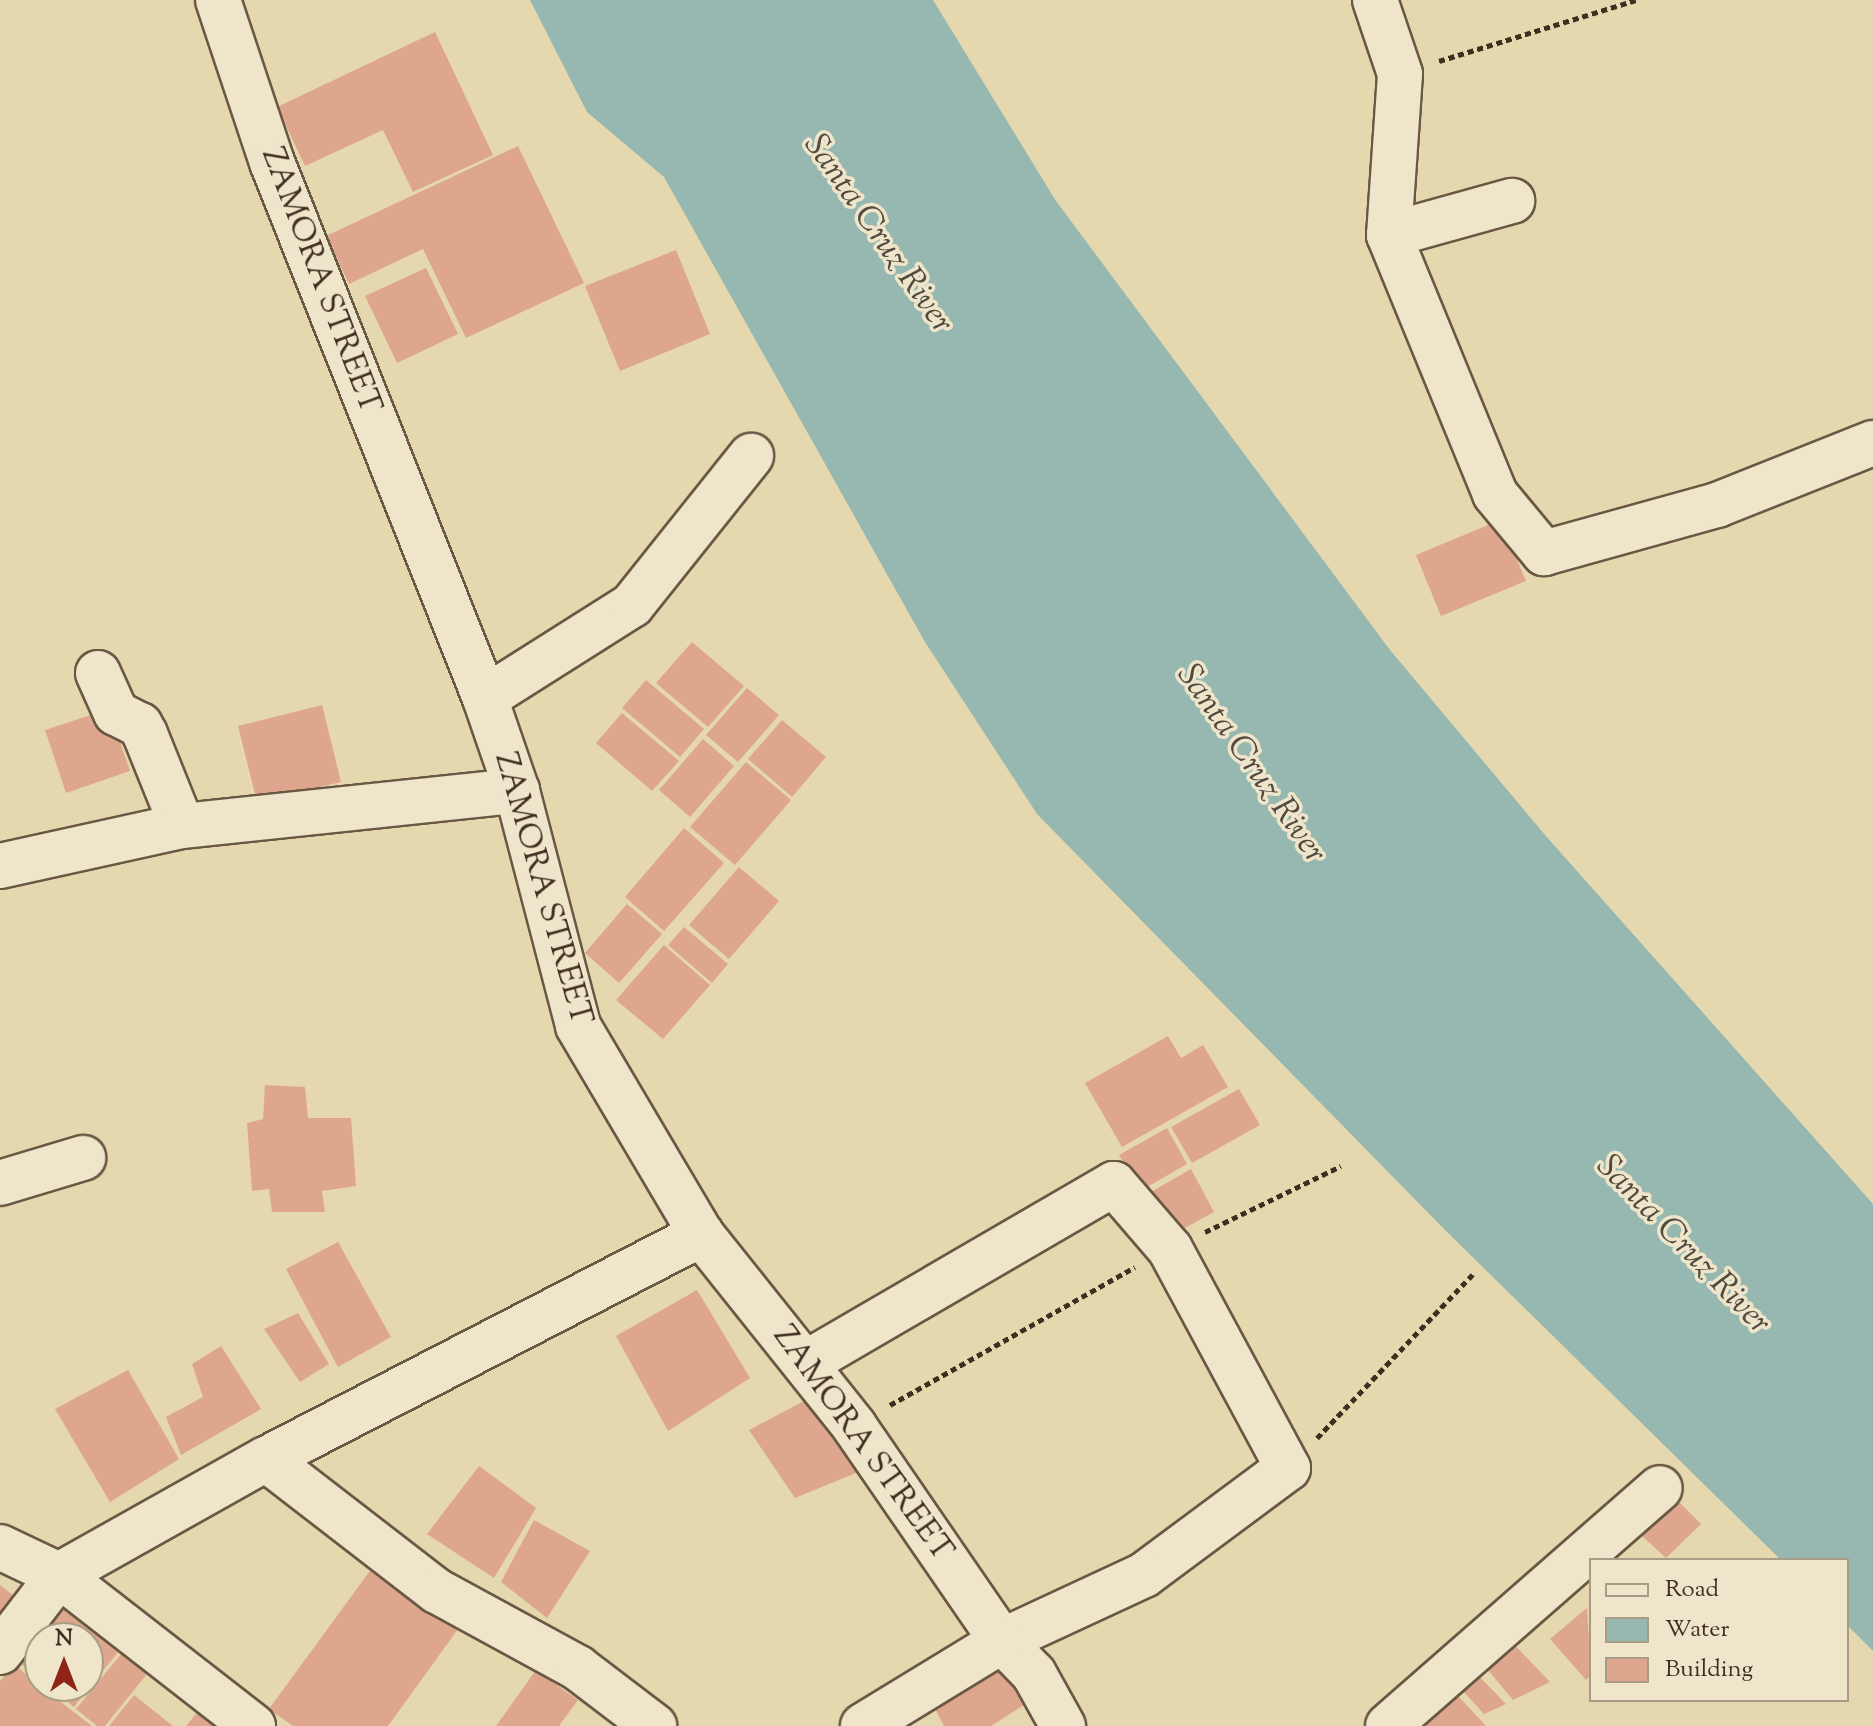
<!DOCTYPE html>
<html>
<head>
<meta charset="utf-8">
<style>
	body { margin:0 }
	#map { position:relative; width:1873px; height:1726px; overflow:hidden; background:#e5d7ae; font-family:"Sorts Mill Goudy",serif }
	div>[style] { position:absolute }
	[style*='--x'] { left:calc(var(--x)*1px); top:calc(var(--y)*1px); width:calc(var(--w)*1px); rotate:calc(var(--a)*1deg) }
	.water>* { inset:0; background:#96b8b0 }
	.building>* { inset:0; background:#dea78d }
	.path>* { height:5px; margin-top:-2.5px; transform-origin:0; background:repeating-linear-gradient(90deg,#402e21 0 6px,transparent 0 10px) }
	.roads { filter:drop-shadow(2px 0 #695844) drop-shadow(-2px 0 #695844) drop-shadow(0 2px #695844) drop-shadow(0 -2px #695844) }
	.minor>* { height:44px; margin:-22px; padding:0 22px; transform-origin:22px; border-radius:22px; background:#eee5ca }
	span { translate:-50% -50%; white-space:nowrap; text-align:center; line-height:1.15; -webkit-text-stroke:7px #eee5ca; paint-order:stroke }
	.street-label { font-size:32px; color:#402e21 }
	.water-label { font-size:34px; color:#514a3e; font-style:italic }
	.legend { position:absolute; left:1589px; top:1558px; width:260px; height:144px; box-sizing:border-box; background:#eee5ca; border:2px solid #a89c86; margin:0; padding:10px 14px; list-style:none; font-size:24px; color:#402e21 }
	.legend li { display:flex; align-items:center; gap:16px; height:40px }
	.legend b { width:40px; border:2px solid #a89c86 }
	.north { position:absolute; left:24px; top:1622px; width:80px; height:80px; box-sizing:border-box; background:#eee5ca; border:2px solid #a89c86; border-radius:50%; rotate:0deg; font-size:22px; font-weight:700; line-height:32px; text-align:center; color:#402e21 }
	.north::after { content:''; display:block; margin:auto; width:28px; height:36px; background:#8f2418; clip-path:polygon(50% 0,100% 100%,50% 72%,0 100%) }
</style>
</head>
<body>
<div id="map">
	<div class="water">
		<i style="clip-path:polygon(530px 0,933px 0,1056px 201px,1390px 650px,1545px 835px,1873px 1204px,1873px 1651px,1847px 1625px,1847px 1560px,1781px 1560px,1445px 1230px,1037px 814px,925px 642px,664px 177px,587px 112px)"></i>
	</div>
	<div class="building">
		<i style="clip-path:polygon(435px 32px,493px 155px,413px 192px,383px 130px,305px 166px,277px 107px)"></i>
		<i style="clip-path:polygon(518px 146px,584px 283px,466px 338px,423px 249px,349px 284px,326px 236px)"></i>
		<i style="clip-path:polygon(676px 250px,710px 334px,620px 371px,585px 286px)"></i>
		<i style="clip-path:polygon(426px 268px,458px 334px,397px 363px,365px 296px)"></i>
		<i style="clip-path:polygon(1500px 520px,1526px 581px,1441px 616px,1416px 555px)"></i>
		<i style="clip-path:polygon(692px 642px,744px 686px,708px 727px,656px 683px)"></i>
		<i style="clip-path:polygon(646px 680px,704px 729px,680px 757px,622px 708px)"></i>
		<i style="clip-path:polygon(747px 688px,779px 715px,738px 762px,706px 735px)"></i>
		<i style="clip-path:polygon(322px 705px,341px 782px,257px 802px,238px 726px)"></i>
		<i style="clip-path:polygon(109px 709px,130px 771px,66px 793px,45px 730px)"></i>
		<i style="clip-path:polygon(622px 713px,679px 761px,652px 791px,596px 743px)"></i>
		<i style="clip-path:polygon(782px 720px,826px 757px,792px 797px,748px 759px)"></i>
		<i style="clip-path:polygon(703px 739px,734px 766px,690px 817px,659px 790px)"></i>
		<i style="clip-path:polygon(746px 762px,791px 800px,735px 865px,690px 827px)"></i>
		<i style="clip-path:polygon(684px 828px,724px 863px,664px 931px,625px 897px)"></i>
		<i style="clip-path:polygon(739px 867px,779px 901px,729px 959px,689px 925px)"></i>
		<i style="clip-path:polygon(627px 904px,662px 934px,619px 983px,585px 953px)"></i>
		<i style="clip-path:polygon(684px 927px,728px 964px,712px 983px,668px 945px)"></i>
		<i style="clip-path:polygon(664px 945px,710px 985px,663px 1039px,616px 1000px)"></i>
		<i style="clip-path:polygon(1168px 1036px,1181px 1058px,1203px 1045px,1228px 1087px,1122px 1147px,1085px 1083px)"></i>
		<i style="clip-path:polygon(265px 1085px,305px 1087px,308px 1118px,351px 1118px,356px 1186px,322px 1191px,325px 1212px,272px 1212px,269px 1189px,252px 1191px,247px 1123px,263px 1119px)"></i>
		<i style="clip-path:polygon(1239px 1089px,1260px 1125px,1192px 1163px,1171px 1127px)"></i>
		<i style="clip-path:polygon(1167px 1128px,1187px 1164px,1140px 1191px,1119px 1155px)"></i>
		<i style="clip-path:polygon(1191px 1169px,1214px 1212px,1172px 1235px,1149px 1193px)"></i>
		<i style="clip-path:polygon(338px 1242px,391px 1337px,338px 1367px,286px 1269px)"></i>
		<i style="clip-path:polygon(697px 1290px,750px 1378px,668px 1431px,616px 1336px)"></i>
		<i style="clip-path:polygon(298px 1313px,329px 1364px,300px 1382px,264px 1329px)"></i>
		<i style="clip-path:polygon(221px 1346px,261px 1409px,181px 1455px,166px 1417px,203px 1397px,192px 1364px)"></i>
		<i style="clip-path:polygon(128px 1370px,179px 1459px,110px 1502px,55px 1409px)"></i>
		<i style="clip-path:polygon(821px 1392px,873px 1466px,795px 1498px,749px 1430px)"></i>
		<i style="clip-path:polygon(479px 1466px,536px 1508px,494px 1578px,427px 1534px)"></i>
		<i style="clip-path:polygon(1668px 1491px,1701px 1524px,1666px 1558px,1629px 1524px)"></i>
		<i style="clip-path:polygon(534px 1520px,590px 1551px,547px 1618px,501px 1582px)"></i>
		<i style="clip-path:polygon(380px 1557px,466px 1618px,388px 1726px,293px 1726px,269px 1709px)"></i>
		<i style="clip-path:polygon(0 1585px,17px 1598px,0 1620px)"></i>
		<i style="clip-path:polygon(62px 1608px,118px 1652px,74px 1707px,48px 1686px,88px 1686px,88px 1638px,40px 1638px,40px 1680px,19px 1662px)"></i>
		<i style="clip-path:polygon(1587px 1608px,1591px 1675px,1586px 1680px,1550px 1639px)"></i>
		<i style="clip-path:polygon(1505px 1635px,1550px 1682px,1513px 1700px,1477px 1657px)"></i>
		<i style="clip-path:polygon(997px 1651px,1030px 1701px,991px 1726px,944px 1726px,927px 1694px)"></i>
		<i style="clip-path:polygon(121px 1654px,147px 1674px,105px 1726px,97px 1726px,76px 1709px)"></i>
		<i style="clip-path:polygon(14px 1664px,40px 1686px,92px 1726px,0 1726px,0 1681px)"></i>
		<i style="clip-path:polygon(1470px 1667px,1506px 1704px,1484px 1714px,1453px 1680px)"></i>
		<i style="clip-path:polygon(536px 1670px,578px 1700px,559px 1726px,496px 1726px)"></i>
		<i style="clip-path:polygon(1446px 1683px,1486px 1726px,1414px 1726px)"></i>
		<i style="clip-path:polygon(134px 1695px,173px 1726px,109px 1726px)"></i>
		<i style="clip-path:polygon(204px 1704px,231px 1726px,186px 1726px)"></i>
	</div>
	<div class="path">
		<i style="--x:1439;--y:61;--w:206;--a:-17.2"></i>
		<i style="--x:1205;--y:1232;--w:151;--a:-25.9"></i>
		<i style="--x:890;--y:1405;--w:281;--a:-29.4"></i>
		<i style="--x:1317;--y:1438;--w:226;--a:-46.4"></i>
	</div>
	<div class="roads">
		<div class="minor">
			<i style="--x:218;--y:0;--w:171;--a:71.6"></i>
			<i style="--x:272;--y:162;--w:577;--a:68.33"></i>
			<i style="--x:485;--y:698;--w:98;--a:71"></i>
			<i style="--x:517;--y:791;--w:243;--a:75.4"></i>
			<i style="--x:578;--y:1026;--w:242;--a:59.4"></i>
			<i style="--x:701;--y:1234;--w:246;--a:51.4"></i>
			<i style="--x:854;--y:1426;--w:261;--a:55.5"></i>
			<i style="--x:1002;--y:1641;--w:46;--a:45.9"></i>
			<i style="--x:1034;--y:1674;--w:60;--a:60.9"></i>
			<i style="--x:1375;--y:0;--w:78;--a:71.3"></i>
			<i style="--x:1400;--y:74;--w:161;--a:93.9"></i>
			<i style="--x:1389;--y:235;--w:280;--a:67.7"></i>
			<i style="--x:1495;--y:494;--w:77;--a:50.3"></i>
			<i style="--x:1544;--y:553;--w:180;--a:-15.5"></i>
			<i style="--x:1717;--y:505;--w:168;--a:-21.7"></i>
			<i style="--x:1389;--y:235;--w:128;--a:-15.5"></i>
			<i style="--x:98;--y:673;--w:44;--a:65.8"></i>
			<i style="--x:116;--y:713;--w:27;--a:27"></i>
			<i style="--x:140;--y:725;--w:10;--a:61"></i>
			<i style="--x:145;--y:734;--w:99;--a:68.1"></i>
			<i style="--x:485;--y:698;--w:174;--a:-32.3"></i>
			<i style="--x:632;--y:605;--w:191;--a:-51.4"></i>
			<i style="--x:0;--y:866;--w:186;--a:-12.4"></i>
			<i style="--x:182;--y:826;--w:337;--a:-6"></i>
			<i style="--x:0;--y:1183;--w:87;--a:-16.8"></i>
			<i style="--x:806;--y:1363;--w:356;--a:-30.2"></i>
			<i style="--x:1114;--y:1184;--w:86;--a:49.3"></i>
			<i style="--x:1170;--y:1249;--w:249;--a:61.7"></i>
			<i style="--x:1288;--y:1468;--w:179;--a:143.4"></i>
			<i style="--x:1144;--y:1575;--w:157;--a:155.1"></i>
			<i style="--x:1002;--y:1641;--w:163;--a:148.6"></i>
			<i style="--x:266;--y:1459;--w:216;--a:37.7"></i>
			<i style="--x:437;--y:1591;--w:161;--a:28.6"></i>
			<i style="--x:578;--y:1668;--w:96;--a:37.3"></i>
			<i style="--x:0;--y:1547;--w:65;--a:25.4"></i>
			<i style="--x:59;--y:1575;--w:246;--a:37.9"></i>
			<i style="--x:0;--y:1652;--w:97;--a:-52.5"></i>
			<i style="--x:59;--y:1575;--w:237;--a:-29.3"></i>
			<i style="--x:266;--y:1459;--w:490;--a:-27.3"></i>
			<i style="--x:1388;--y:1726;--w:361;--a:-41.2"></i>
		</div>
	</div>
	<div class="street-label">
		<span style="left:320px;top:281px;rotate:69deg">ZAMORA STREET</span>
		<span style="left:542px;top:889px;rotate:74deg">ZAMORA STREET</span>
		<span style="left:862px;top:1444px;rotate:54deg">ZAMORA STREET</span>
	</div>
	<div class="water-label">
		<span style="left:878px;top:234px;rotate:55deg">Santa Cruz River</span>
		<span style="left:1251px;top:764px;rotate:55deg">Santa Cruz River</span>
		<span style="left:1683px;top:1245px;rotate:46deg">Santa Cruz River</span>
	</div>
	<ul class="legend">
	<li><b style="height:10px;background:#eee5ca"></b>Road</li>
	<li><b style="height:22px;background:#96b8b0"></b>Water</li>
	<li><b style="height:22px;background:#dea78d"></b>Building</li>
	</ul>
	<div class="north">N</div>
</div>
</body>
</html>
